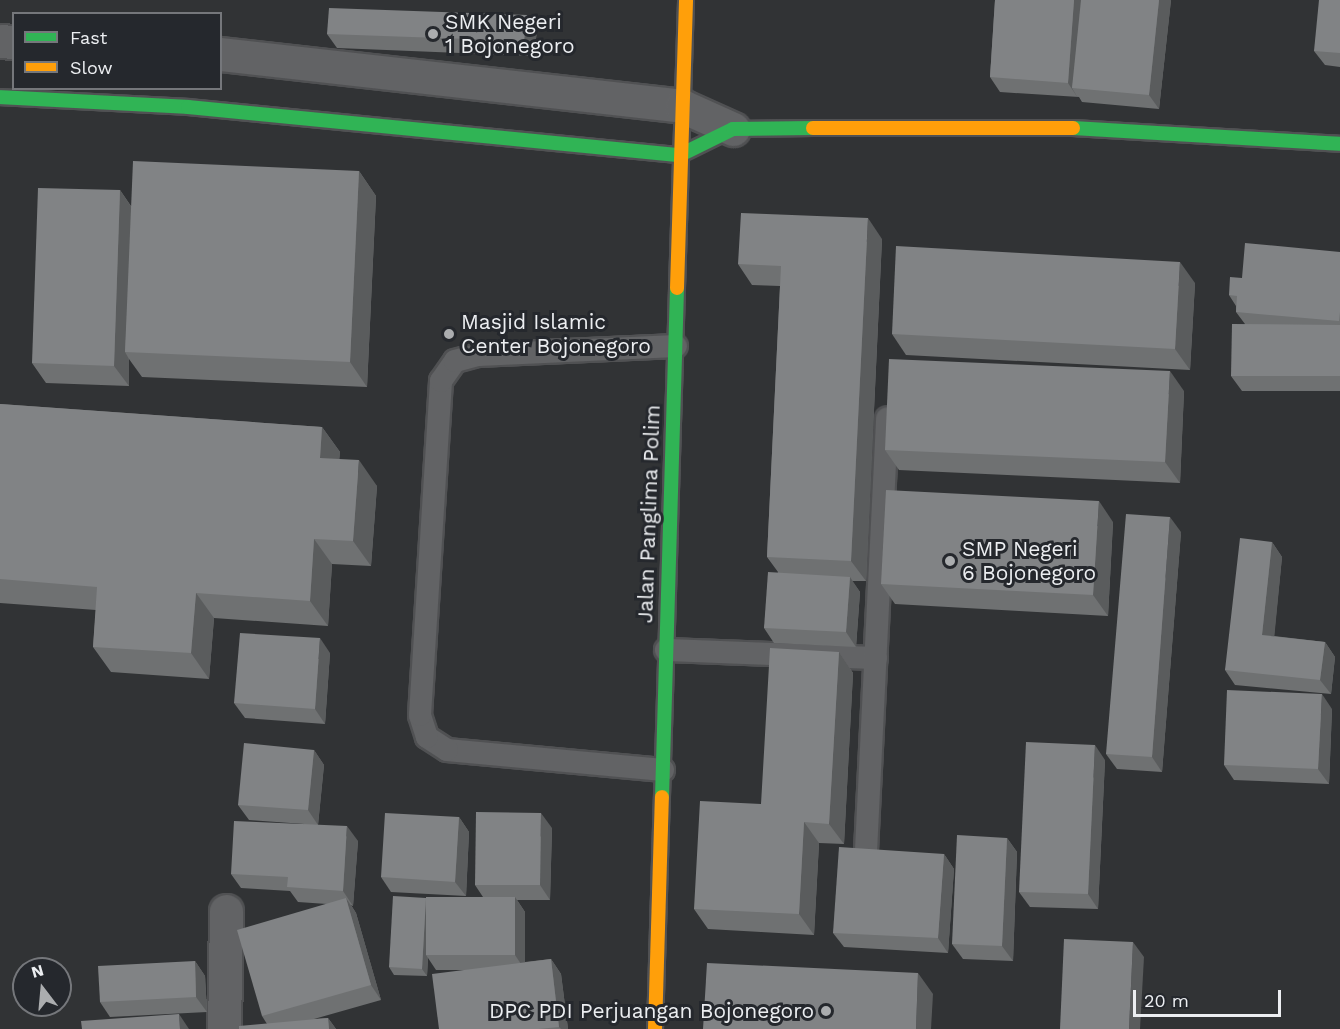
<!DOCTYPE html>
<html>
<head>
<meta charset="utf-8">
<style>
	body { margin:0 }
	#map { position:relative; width:1340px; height:1029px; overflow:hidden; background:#313335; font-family:"Work Sans",sans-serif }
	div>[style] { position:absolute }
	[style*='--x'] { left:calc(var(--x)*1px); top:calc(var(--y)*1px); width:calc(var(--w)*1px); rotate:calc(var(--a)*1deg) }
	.roads { filter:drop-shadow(2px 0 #505153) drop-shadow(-2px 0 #505153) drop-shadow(0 2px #505153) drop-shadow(0 -2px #505153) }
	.lane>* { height:22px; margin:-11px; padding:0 11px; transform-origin:11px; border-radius:11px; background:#626365 }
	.street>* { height:33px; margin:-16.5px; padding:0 16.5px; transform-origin:16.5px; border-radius:16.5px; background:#626365 }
	.fast>* { height:14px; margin:-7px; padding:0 7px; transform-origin:7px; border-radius:7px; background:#30b455 }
	.slow>* { height:14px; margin:-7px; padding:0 7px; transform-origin:7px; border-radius:7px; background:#ff9f0a }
	.wall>* { inset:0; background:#6f7172 }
	.shaded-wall>* { inset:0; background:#5a5c5d }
	.building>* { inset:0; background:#818385 }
	.dots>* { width:16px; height:16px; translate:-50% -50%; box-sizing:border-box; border:3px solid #25282d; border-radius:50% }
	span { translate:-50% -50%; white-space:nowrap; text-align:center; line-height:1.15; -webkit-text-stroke:6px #25282d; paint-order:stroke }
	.poi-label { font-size:21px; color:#eceef1 }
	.left { translate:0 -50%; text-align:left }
	.right { translate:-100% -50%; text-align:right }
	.street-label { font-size:21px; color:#eceef1 }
	.legend { position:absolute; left:12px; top:12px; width:210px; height:78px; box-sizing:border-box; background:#25282d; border:2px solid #75777b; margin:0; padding:8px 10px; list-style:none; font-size:18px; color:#eceef1 }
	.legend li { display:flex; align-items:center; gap:12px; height:30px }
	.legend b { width:30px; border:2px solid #75777b }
	.north { position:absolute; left:12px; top:957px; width:60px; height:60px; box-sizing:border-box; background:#25282d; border:2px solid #75777b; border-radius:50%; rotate:344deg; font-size:16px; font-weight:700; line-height:24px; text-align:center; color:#eceef1 }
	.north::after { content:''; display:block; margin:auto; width:21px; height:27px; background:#abadaf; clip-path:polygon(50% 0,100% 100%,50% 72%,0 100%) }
	.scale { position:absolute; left:1133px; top:990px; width:148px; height:27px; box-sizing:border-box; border:3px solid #eceef1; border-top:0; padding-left:8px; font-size:18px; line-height:21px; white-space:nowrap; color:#eceef1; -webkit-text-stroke:4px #25282d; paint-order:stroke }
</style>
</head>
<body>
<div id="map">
	<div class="roads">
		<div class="lane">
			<i style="--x:666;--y:650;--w:210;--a:2.2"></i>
			<i style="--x:663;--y:770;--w:217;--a:-174.7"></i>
			<i style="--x:447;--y:750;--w:24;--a:-147"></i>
			<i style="--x:427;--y:737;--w:23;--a:-108"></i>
			<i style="--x:420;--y:715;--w:335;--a:-86.4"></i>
			<i style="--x:441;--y:381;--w:24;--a:-55"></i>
			<i style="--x:455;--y:361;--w:24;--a:-15"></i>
			<i style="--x:478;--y:355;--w:198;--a:-2.6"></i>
			<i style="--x:866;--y:851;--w:433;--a:-87.2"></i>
		</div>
		<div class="street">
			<i style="--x:0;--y:41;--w:14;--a:4"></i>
			<i style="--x:220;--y:54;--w:465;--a:6.4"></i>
			<i style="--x:682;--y:106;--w:56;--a:24.3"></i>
			<i style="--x:224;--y:1029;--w:118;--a:-89"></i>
		</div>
		<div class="fast">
			<i style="--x:0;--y:97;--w:188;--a:3"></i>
			<i style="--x:188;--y:107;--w:494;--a:5.6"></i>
			<i style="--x:680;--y:155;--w:59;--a:-26.1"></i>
			<i style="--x:733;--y:129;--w:80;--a:-0.7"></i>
			<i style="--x:1073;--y:128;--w:267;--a:3.4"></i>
			<i style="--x:662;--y:797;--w:509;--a:-88.31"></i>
		</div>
		<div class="slow">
			<i style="--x:813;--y:128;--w:260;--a:0"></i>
			<i style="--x:677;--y:288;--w:288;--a:-88.2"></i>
			<i style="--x:655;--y:1029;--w:232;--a:-88.3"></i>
		</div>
	</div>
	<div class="wall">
		<i style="clip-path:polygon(995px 0,1171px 0,1159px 109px,1082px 102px,1079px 97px,1000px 92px,990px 77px)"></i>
		<i style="clip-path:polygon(1340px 0,1340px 67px,1325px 65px,1314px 51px)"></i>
		<i style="clip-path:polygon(537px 30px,534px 56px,337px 48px,327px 34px)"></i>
		<i style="clip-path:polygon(359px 171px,376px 196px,367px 387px,142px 377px,129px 359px,129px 386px,46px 383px,32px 363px,120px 190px,131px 206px)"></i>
		<i style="clip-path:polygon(882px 239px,866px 581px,852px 581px,860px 592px,856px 647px,774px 643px,764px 628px,778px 572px,767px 557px,780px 286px,752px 285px,738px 264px)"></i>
		<i style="clip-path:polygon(1340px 252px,1340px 391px,1242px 391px,1231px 376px,1245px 324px,1236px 312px,1236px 306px,1229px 295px,1242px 278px)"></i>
		<i style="clip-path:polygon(1195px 283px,1190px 370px,906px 355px,892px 334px)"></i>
		<i style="clip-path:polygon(1184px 391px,1180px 483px,899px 470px,885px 450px)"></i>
		<i style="clip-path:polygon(0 404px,322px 427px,340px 452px,339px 459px,377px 486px,371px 566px,332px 564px,328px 626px,214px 618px,209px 679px,111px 672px,93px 647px,96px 610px,0 603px)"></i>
		<i style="clip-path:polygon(1113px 522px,1108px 616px,895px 604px,881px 584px)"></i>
		<i style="clip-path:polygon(1181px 532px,1162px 772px,1117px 769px,1106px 754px)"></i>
		<i style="clip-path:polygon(1272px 542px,1282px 557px,1274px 636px,1325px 642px,1335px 657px,1331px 694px,1235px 685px,1225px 670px)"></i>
		<i style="clip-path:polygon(839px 652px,853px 673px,844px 844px,819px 843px,814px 935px,708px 929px,694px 909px,761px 804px)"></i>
		<i style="clip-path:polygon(330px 653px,325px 724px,245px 718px,234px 703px)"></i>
		<i style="clip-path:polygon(1332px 709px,1329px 784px,1234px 780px,1224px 765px)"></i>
		<i style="clip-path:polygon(314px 750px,324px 765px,318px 825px,358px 841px,353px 906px,351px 905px,356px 913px,381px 1000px,314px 1019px,328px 1018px,336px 1029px,239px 1029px,267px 1024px,262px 1016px,327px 904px,298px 902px,290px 891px,241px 888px,231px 874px,304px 824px,249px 820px,238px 805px)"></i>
		<i style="clip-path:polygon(1105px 760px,1098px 909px,1030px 907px,1019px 892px)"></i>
		<i style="clip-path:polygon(459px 817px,469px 832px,466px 896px,391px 892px,381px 877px)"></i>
		<i style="clip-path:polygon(552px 828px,550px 900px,517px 900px,525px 912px,525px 962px,551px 959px,561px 974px,568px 1029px,439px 1029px,468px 970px,436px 970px,428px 958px,427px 976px,394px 975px,389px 967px,426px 898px,483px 897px,475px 885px)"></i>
		<i style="clip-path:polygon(1007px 838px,1017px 852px,1013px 961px,963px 959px,952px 944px)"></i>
		<i style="clip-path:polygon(944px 854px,954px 869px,948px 953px,844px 947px,833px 933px)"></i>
		<i style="clip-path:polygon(195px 961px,205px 976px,207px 1012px,110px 1017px,100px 1002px)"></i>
	</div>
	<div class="shaded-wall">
		<i style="clip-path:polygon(1074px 0,1086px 0,1072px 88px,1078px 98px,1068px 83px)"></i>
		<i style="clip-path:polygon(1159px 0,1171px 0,1159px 109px,1149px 95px)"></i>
		<i style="clip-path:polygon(527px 15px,537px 30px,534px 56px,524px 41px)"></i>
		<i style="clip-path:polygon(359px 171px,376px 196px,367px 387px,350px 362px)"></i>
		<i style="clip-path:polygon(120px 190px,134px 211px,125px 352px,129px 359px,129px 386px,114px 366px)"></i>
		<i style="clip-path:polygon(868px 218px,882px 239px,866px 581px,851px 561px)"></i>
		<i style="clip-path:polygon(1180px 262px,1195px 283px,1190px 370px,1175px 349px)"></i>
		<i style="clip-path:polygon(1170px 371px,1184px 391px,1180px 483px,1165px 462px)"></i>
		<i style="clip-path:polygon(322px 427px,340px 452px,338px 483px,320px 458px)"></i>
		<i style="clip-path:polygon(359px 460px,377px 486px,371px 566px,353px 541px)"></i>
		<i style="clip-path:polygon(1099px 501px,1113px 522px,1108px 616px,1093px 595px)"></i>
		<i style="clip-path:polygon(1170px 517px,1181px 532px,1162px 772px,1152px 757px)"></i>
		<i style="clip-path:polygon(314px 539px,332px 564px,328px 626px,310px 601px)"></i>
		<i style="clip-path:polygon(1272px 542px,1282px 557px,1273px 650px,1262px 635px)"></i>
		<i style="clip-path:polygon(850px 577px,860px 592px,856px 647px,846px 632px)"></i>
		<i style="clip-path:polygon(196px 593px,214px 618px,209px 679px,191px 653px)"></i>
		<i style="clip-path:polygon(320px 638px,330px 653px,325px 724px,315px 709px)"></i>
		<i style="clip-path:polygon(1325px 642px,1335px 657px,1331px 694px,1320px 680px)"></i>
		<i style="clip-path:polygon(839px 652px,853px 673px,844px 844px,829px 824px)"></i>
		<i style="clip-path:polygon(1322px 694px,1332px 709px,1329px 784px,1318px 769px)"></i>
		<i style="clip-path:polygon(1095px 745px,1105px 760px,1098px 909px,1088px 894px)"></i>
		<i style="clip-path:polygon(314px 750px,324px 765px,318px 825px,308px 810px)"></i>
		<i style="clip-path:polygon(541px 813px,552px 828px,550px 900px,540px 885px)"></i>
		<i style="clip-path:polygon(459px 817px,469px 832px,466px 896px,455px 882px)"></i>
		<i style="clip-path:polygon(804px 822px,819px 843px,814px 935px,799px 914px)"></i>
		<i style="clip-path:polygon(347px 826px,358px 841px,353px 906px,343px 891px)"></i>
		<i style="clip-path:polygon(1007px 838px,1017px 852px,1013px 961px,1002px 946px)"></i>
		<i style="clip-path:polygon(944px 854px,954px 869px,948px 953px,938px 938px)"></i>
		<i style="clip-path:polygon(515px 897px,525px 912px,525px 970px,515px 955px)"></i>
		<i style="clip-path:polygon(346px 898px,356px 913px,381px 1000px,371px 985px)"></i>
		<i style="clip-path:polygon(426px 898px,426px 955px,428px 958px,427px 976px,422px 969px)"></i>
		<i style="clip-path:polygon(1133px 942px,1144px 957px,1140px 1029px,1129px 1029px)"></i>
		<i style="clip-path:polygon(551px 959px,561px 974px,568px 1029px,561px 1029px,559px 1027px)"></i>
		<i style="clip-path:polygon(195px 961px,205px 976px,207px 1012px,196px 997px)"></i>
		<i style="clip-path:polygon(918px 973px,933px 994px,931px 1029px,916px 1029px)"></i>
		<i style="clip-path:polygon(179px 1014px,189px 1029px,180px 1029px)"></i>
		<i style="clip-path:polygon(328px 1018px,336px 1029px,329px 1029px)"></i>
	</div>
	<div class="building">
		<i style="clip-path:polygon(995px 0,1074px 0,1068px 83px,990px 77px)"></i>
		<i style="clip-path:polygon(1081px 0,1159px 0,1149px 95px,1072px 88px)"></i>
		<i style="clip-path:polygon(1319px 0,1340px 0,1340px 53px,1314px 51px)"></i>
		<i style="clip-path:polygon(329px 8px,527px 15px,524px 41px,327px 34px)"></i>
		<i style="clip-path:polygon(133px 161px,359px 171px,350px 362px,125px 352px)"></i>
		<i style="clip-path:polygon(38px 188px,120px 190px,114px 366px,32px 363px)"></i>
		<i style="clip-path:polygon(741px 213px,868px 218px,851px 561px,767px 557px,781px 266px,738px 264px)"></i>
		<i style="clip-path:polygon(1245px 243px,1340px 252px,1340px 312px,1339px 321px,1236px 312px,1237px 296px,1229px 295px,1230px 277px,1242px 278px)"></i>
		<i style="clip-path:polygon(896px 246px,1180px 262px,1175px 349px,892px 334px)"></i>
		<i style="clip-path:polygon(1232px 324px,1340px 325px,1340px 376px,1231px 376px)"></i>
		<i style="clip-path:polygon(889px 359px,1170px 371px,1165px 462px,885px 450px)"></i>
		<i style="clip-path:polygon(0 404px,322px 427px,320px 458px,359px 460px,353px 541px,314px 539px,310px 601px,196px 593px,191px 653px,93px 647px,97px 587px,0 579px)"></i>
		<i style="clip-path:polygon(886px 490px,1099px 501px,1093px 595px,881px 584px)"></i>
		<i style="clip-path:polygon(1126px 514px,1170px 517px,1152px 757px,1106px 754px)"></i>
		<i style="clip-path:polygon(1240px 538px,1272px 542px,1262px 635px,1325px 642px,1320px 680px,1225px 670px)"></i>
		<i style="clip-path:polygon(768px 572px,850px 577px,846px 632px,764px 628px)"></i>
		<i style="clip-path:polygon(240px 633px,320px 638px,315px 709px,234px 703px)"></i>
		<i style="clip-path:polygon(770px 648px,839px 652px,829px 824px,804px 822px,799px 914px,694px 909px,700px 801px,761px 804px)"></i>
		<i style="clip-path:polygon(1227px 690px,1322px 694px,1318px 769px,1224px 765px)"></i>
		<i style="clip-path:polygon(1026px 742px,1095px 745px,1088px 894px,1019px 892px)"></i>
		<i style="clip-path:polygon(244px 743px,314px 750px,308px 810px,238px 805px)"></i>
		<i style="clip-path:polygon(476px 812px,541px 813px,540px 885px,475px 885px)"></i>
		<i style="clip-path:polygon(385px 813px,459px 817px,455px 882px,381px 877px)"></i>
		<i style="clip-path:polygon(234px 821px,347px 826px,343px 891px,287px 887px,288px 877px,231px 874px)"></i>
		<i style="clip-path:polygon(957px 835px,1007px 838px,1002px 946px,952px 944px)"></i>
		<i style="clip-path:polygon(839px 847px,944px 854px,938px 938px,833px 933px)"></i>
		<i style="clip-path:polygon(393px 896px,426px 898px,422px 969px,389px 967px)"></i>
		<i style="clip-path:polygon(426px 897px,515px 897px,515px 955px,426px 955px)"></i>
		<i style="clip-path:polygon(346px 898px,371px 985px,262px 1016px,237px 930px)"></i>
		<i style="clip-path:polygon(1064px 939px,1133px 942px,1129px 1029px,1060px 1029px)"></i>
		<i style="clip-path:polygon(551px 959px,559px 1027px,539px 1029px,439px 1029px,432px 974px)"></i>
		<i style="clip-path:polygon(195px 961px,196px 997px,100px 1002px,98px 966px)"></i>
		<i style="clip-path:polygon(707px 963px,918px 973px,916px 1029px,703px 1029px)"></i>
		<i style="clip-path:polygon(179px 1014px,180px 1029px,82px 1029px,81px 1021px)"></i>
		<i style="clip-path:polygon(328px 1018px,329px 1029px,239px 1029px,239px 1026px)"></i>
	</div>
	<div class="dots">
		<i style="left:433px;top:34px;background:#abadaf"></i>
		<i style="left:449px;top:334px;background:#abadaf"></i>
		<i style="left:950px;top:561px;background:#abadaf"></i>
		<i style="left:826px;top:1011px;background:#abadaf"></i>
	</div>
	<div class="poi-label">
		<span class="left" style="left:445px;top:34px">SMK Negeri<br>1 Bojonegoro</span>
		<span class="left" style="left:461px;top:334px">Masjid Islamic<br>Center Bojonegoro</span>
		<span class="left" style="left:962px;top:561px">SMP Negeri<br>6 Bojonegoro</span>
		<span class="right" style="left:814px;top:1011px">DPC PDI Perjuangan Bojonegoro</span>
	</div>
	<div class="street-label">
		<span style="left:649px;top:514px;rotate:-88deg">Jalan Panglima Polim</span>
	</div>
	<ul class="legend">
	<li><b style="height:8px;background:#30b455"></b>Fast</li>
	<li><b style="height:8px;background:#ff9f0a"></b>Slow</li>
	</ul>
	<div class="north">N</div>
	<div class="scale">20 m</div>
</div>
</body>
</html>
